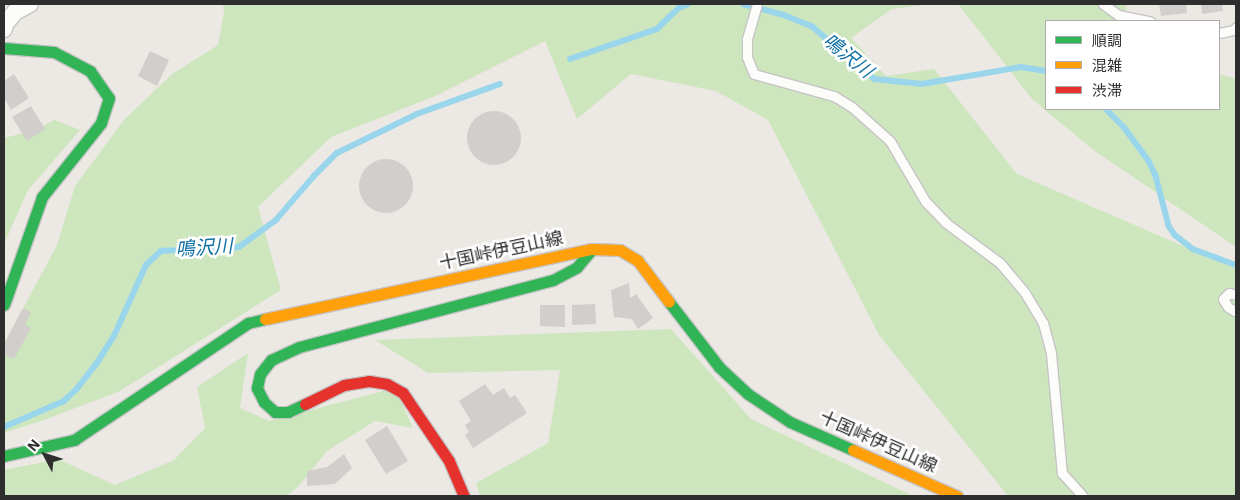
<!DOCTYPE html>
<html>
<head>
<meta charset="utf-8">
<style>
	body { margin:0 }
	#map { position:relative; width:1240px; height:500px; overflow:hidden; background:#ece8e4; font-family:Roboto,"Noto Sans JP",sans-serif }
	div>[style] { position:absolute }
	[style*='--x'] { left:calc(var(--x)*1px); top:calc(var(--y)*1px); width:calc(var(--w)*1px); rotate:calc(var(--a)*1deg) }
	.green>* { inset:0; background:#cee6be }
	.stream>* { height:5.5px; margin:-2.75px; padding:0 2.75px; transform-origin:2.75px; border-radius:2.75px; background:#99d6ec }
	.building>* { inset:0; background:#d1cecb }
	.round { border-radius:50% }
	.roads { filter:drop-shadow(1px 0 #c5c4c5) drop-shadow(-1px 0 #c5c4c5) drop-shadow(0 1px #c5c4c5) drop-shadow(0 -1px #c5c4c5) }
	.lane>* { height:9px; margin:-4.5px; padding:0 4.5px; transform-origin:4.5px; border-radius:4.5px; background:#fcfcfb }
	.street>* { height:16px; margin:-8px; padding:0 8px; transform-origin:8px; border-radius:8px; background:#fcfcfb }
	.fast>* { height:11px; margin:-5.5px; padding:0 5.5px; transform-origin:5.5px; border-radius:5.5px; background:#30b455 }
	.slow>* { height:11px; margin:-5.5px; padding:0 5.5px; transform-origin:5.5px; border-radius:5.5px; background:#ff9f0a }
	.jam>* { height:11px; margin:-5.5px; padding:0 5.5px; transform-origin:5.5px; border-radius:5.5px; background:#e5322d }
	span { translate:-50% -50%; white-space:nowrap; text-align:center; line-height:1.15; -webkit-text-stroke:5px #fff; paint-order:stroke }
	.street-label { font-size:18px; color:#2e2e2e }
	.water-label { font-size:19px; color:#0d6fa3; font-style:italic }
	.frame { position:absolute; inset:0; border:5px solid #2e2e2e; pointer-events:none }
	.legend { position:absolute; left:1045px; top:20px; width:175px; height:90px; box-sizing:border-box; background:#fff; border:1px solid #ababab; margin:0; padding:6px 9px; list-style:none; font-size:15px; color:#2e2e2e }
	.legend li { display:flex; align-items:center; gap:10px; height:25px }
	.legend b { width:25px; border:1px solid #ababab }
	.north { position:absolute; left:20px; top:430px; width:50px; height:50px; -webkit-text-stroke:4px #fff; paint-order:stroke; rotate:310deg; font-size:14px; font-weight:700; line-height:20px; text-align:center; color:#2e2e2e }
	.north::after { content:''; display:block; margin:auto; width:18px; height:22px; background:#2e2e2e; clip-path:polygon(50% 0,100% 100%,50% 72%,0 100%) }
</style>
</head>
<body>
<div id="map">
	<div class="green">
		<i style="clip-path:polygon(223px 4px,930px 4px,892px 9px,851px 38px,886px 76px,934px 69px,1017px 174px,1236px 269px,1236px 496px,1008px 496px,879px 335px,768px 120px,716px 91px,631px 74px,577px 119px,545px 41px,433px 97px,331px 137px,258px 207px,281px 290px,120px 391px,44px 420px,4px 433px,4px 344px,57px 245px,75px 186px,124px 120px,172px 74px,218px 45px,224px 12px)"></i>
		<i style="clip-path:polygon(958px 4px,1126px 4px,1127px 21px,1046px 21px,1046px 109px,1219px 109px,1219px 74px,1236px 79px,1236px 247px,1092px 149px,1032px 99px)"></i>
		<i style="clip-path:polygon(55px 120px,80px 130px,28px 190px,4px 244px,4px 138px,32px 131px)"></i>
		<i style="clip-path:polygon(671px 329px,751px 419px,913px 496px,480px 496px,476px 483px,548px 443px,560px 370px,428px 373px,375px 340px)"></i>
		<i style="clip-path:polygon(248px 353px,240px 408px,269px 421px,395px 388px,413px 428px,375px 421px,327px 451px,299px 486px,286px 496px,4px 496px,4px 470px,58px 459px,115px 485px,174px 460px,205px 428px,197px 387px)"></i>
	</div>
	<div class="stream">
		<i style="--x:743;--y:4;--w:42;--a:15"></i>
		<i style="--x:784;--y:15;--w:31;--a:22"></i>
		<i style="--x:813;--y:27;--w:81;--a:40"></i>
		<i style="--x:875;--y:79;--w:47;--a:6.1"></i>
		<i style="--x:922;--y:84;--w:100;--a:-9.7"></i>
		<i style="--x:1021;--y:67;--w:25;--a:9"></i>
		<i style="--x:570;--y:59;--w:92;--a:-19"></i>
		<i style="--x:657;--y:29;--w:30;--a:-44"></i>
		<i style="--x:679;--y:8;--w:10;--a:-24"></i>
		<i style="--x:1106;--y:109;--w:25;--a:45"></i>
		<i style="--x:1124;--y:127;--w:42;--a:53.7"></i>
		<i style="--x:1149;--y:161;--w:17;--a:65"></i>
		<i style="--x:1156;--y:176;--w:52;--a:75.4"></i>
		<i style="--x:1169;--y:226;--w:11;--a:56"></i>
		<i style="--x:1175;--y:235;--w:23;--a:38"></i>
		<i style="--x:1193;--y:249;--w:46;--a:20.4"></i>
		<i style="--x:4;--y:427;--w:65;--a:-23.4"></i>
		<i style="--x:64;--y:401;--w:16;--a:-43"></i>
		<i style="--x:76;--y:390;--w:34;--a:-52"></i>
		<i style="--x:97;--y:363;--w:32;--a:-58"></i>
		<i style="--x:114;--y:336;--w:78;--a:-65.7"></i>
		<i style="--x:146;--y:265;--w:21;--a:-43"></i>
		<i style="--x:161;--y:251;--w:78;--a:-2.9"></i>
		<i style="--x:239;--y:247;--w:46;--a:-36.1"></i>
		<i style="--x:276;--y:220;--w:58;--a:-49.2"></i>
		<i style="--x:314;--y:176;--w:33;--a:-45"></i>
		<i style="--x:337;--y:153;--w:89;--a:-26"></i>
		<i style="--x:417;--y:114;--w:88;--a:-19.9"></i>
	</div>
	<div class="building">
		<i style="clip-path:polygon(1159px 4px,1186px 4px,1187px 13px,1161px 16px)"></i>
		<i style="clip-path:polygon(1201px 4px,1222px 4px,1223px 11px,1202px 14px)"></i>
		<i style="clip-path:polygon(150px 51px,169px 60px,157px 86px,138px 76px)"></i>
		<i style="clip-path:polygon(14px 74px,29px 98px,11px 110px,4px 98px,4px 81px)"></i>
		<i style="clip-path:polygon(31px 106px,45px 129px,27px 141px,12px 117px)"></i>
		<i class="round" style="left:467px;top:111px;width:54px;height:54px"></i>
		<i class="round" style="left:359px;top:159px;width:54px;height:54px"></i>
		<i style="clip-path:polygon(629px 283px,630px 298px,636px 294px,653px 318px,638px 329px,632px 319px,614px 317px,611px 290px)"></i>
		<i style="clip-path:polygon(595px 304px,596px 324px,572px 325px,572px 305px)"></i>
		<i style="clip-path:polygon(540px 305px,565px 305px,565px 327px,540px 326px)"></i>
		<i style="clip-path:polygon(23px 308px,31px 312px,25px 325px,31px 328px,14px 359px,4px 354px,4px 344px)"></i>
		<i style="clip-path:polygon(485px 384px,493px 395px,504px 388px,510px 398px,515px 395px,527px 413px,473px 448px,465px 435px,469px 432px,465px 425px,471px 421px,459px 401px)"></i>
		<i style="clip-path:polygon(387px 426px,408px 461px,386px 474px,365px 440px)"></i>
		<i style="clip-path:polygon(344px 454px,352px 468px,335px 484px,307px 486px,307px 471px,327px 467px)"></i>
	</div>
	<div class="roads">
		<div class="lane">
			<i style="--x:757;--y:4;--w:37;--a:106"></i>
			<i style="--x:747;--y:40;--w:17;--a:90"></i>
			<i style="--x:747;--y:57;--w:18;--a:68"></i>
			<i style="--x:754;--y:74;--w:83;--a:15.4"></i>
			<i style="--x:834;--y:96;--w:22;--a:32"></i>
			<i style="--x:853;--y:108;--w:50;--a:41.7"></i>
			<i style="--x:890;--y:141;--w:69;--a:59.7"></i>
			<i style="--x:925;--y:201;--w:30;--a:46"></i>
			<i style="--x:946;--y:223;--w:67;--a:36.5"></i>
			<i style="--x:1000;--y:263;--w:39;--a:50"></i>
			<i style="--x:1025;--y:293;--w:35;--a:59"></i>
			<i style="--x:1043;--y:323;--w:31;--a:75"></i>
			<i style="--x:1051;--y:353;--w:121;--a:84.8"></i>
			<i style="--x:1062;--y:473;--w:31;--a:48"></i>
			<i style="--x:1103;--y:4;--w:19;--a:36"></i>
			<i style="--x:1118;--y:15;--w:33;--a:11"></i>
			<i style="--x:1219;--y:33;--w:16;--a:-11"></i>
			<i style="--x:1235;--y:30;--w:3;--a:-72"></i>
			<i style="--x:1236;--y:295;--w:7;--a:-164"></i>
			<i style="--x:1229;--y:293;--w:8;--a:135"></i>
			<i style="--x:1223;--y:299;--w:9;--a:58"></i>
			<i style="--x:1228;--y:307;--w:9;--a:32"></i>
		</div>
		<div class="street">
			<i style="--x:4;--y:29;--w:5;--a:-79"></i>
			<i style="--x:5;--y:24;--w:16;--a:-50"></i>
			<i style="--x:15;--y:12;--w:17;--a:-28"></i>
		</div>
		<div class="fast">
			<i style="--x:4;--y:48;--w:50;--a:4.6"></i>
			<i style="--x:54;--y:52;--w:41;--a:27.8"></i>
			<i style="--x:90;--y:71;--w:33;--a:55"></i>
			<i style="--x:109;--y:98;--w:26;--a:108"></i>
			<i style="--x:101;--y:123;--w:95;--a:128.6"></i>
			<i style="--x:42;--y:197;--w:114;--a:109.4"></i>
			<i style="--x:669;--y:302;--w:82;--a:52.4"></i>
			<i style="--x:719;--y:367;--w:40;--a:43"></i>
			<i style="--x:748;--y:394;--w:50;--a:33.7"></i>
			<i style="--x:790;--y:422;--w:69;--a:24"></i>
			<i style="--x:305;--y:404;--w:19;--a:155"></i>
			<i style="--x:288;--y:412;--w:13;--a:180"></i>
			<i style="--x:275;--y:412;--w:15;--a:-138"></i>
			<i style="--x:264;--y:402;--w:16;--a:-117"></i>
			<i style="--x:257;--y:388;--w:14;--a:-78"></i>
			<i style="--x:260;--y:374;--w:18;--a:-52"></i>
			<i style="--x:271;--y:360;--w:31;--a:-25"></i>
			<i style="--x:299;--y:347;--w:263;--a:-14.8"></i>
			<i style="--x:553;--y:280;--w:27;--a:-28"></i>
			<i style="--x:577;--y:267;--w:23;--a:-50"></i>
			<i style="--x:4;--y:456;--w:72;--a:-12.9"></i>
			<i style="--x:74;--y:440;--w:210;--a:-33.9"></i>
			<i style="--x:248;--y:323;--w:17;--a:-13"></i>
		</div>
		<div class="slow">
			<i style="--x:265;--y:319;--w:334;--a:-12.1"></i>
			<i style="--x:592;--y:249;--w:28;--a:2"></i>
			<i style="--x:620;--y:250;--w:21;--a:31"></i>
			<i style="--x:638;--y:261;--w:51;--a:52.9"></i>
			<i style="--x:853;--y:450;--w:114;--a:23.9"></i>
		</div>
		<div class="jam">
			<i style="--x:305;--y:404;--w:43;--a:-26"></i>
			<i style="--x:344;--y:385;--w:25;--a:-9"></i>
			<i style="--x:369;--y:381;--w:18;--a:9"></i>
			<i style="--x:387;--y:384;--w:18;--a:29"></i>
			<i style="--x:403;--y:393;--w:82;--a:55.9"></i>
			<i style="--x:449;--y:461;--w:38;--a:67"></i>
		</div>
	</div>
	<div class="street-label">
		<span style="left:501px;top:251px;rotate:-12deg">十国峠伊豆山線</span>
		<span style="left:878px;top:442px;rotate:24deg">十国峠伊豆山線</span>
	</div>
	<div class="water-label">
		<span style="left:848px;top:56px;rotate:39deg">鳴沢川</span>
		<span style="left:204px;top:248px;rotate:-4deg">鳴沢川</span>
	</div>
	<div class="frame"></div>
	<ul class="legend">
	<li><b style="height:6px;background:#30b455"></b>順調</li>
	<li><b style="height:6px;background:#ff9f0a"></b>混雑</li>
	<li><b style="height:6px;background:#e5322d"></b>渋滞</li>
	</ul>
	<div class="north">N</div>
</div>
</body>
</html>
